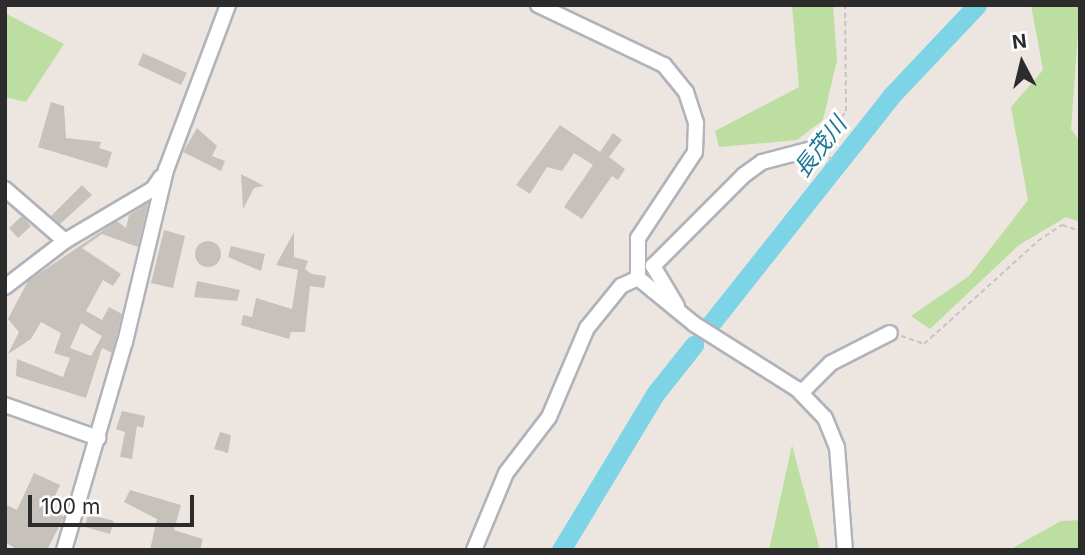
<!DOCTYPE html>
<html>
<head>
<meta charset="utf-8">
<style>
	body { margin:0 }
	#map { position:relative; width:1085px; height:555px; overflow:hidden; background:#ede6e0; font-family:Inter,"Noto Sans JP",sans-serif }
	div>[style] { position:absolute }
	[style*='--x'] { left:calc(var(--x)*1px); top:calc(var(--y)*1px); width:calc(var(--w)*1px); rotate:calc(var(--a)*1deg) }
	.green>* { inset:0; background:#bcdfa1 }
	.river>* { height:19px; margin:-9.5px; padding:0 9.5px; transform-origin:9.5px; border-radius:9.5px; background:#7cd4e6 }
	.building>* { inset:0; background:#c6c1bb }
	.round { border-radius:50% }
	.path>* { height:2px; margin-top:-1px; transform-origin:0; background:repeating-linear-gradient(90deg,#c4c4c4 0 5px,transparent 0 8.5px) }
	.roads { filter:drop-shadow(2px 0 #b0b3bb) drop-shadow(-2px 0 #b0b3bb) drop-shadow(0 2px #b0b3bb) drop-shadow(0 -2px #b0b3bb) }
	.minor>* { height:14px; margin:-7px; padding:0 7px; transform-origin:7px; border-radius:7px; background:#fff }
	span { translate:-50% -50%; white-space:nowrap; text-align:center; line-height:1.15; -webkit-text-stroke:6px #fff; paint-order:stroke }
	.water-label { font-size:23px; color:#187694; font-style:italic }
	.frame { position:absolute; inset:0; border:7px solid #2c2c2c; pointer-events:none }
	.north { position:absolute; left:987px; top:28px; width:70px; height:70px; -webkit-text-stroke:5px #fff; paint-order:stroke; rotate:353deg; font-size:19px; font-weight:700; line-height:28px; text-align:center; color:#2c2c2c }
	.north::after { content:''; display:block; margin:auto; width:24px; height:32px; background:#2c2c2c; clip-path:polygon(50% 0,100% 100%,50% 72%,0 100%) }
	.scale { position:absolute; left:28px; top:495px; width:166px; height:32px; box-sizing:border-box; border:4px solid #2c2c2c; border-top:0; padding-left:9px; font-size:21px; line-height:24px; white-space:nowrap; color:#2c2c2c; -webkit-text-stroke:5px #fff; paint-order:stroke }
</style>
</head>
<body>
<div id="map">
	<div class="green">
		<i style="clip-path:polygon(792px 5px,833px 5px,837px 60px,823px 120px,797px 140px,719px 147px,715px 131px,799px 87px)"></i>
		<i style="clip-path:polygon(1031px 5px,1080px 5px,1071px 129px,1080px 141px,1080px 222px,1066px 217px,1019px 245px,930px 329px,911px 316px,969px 276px,1028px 200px,1011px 107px,1043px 70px)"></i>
		<i style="clip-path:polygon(5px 13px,64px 44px,26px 102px,5px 97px)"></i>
		<i style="clip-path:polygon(792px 445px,820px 550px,769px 550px)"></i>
		<i style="clip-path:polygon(1080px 520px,1080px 550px,1009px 550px,1061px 521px)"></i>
	</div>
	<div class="river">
		<i style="--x:709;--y:326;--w:293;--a:-51.6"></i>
		<i style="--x:891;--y:96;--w:125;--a:-46.6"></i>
		<i style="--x:561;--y:550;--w:182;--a:-58.9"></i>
		<i style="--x:655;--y:394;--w:63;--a:-51.5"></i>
	</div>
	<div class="building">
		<i style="clip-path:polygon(143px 53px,187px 73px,181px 85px,138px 65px)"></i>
		<i style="clip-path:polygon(51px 102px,64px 106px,66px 138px,101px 142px,99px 148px,112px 152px,107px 168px,38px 147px)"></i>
		<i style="clip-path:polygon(560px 125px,600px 152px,613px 133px,622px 140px,609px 157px,625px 169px,618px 180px,612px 176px,582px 219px,564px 207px,593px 165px,574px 153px,562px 171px,547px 167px,530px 194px,516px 185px)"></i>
		<i style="clip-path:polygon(197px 128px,217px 146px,212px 156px,225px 161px,221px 171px,183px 152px)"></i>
		<i style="clip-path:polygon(241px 174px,264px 186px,254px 188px,243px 209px)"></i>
		<i style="clip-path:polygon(82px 185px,92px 195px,60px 224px,51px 216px)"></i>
		<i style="clip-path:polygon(evenodd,148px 203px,138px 247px,102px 234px,82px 248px,121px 274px,113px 286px,103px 280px,86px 311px,102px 320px,109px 307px,122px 314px,112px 353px,102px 348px,86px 398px,16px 376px,17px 359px,63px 377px,70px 358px,54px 353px,61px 333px,41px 322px,31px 339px,8px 354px,19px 332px,8px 319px,28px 281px,117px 221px,126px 228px,129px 215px,148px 203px,81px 323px,102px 336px,91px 356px,70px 348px,81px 323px)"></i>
		<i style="clip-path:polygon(22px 216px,31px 226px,18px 238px,9px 228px)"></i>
		<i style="clip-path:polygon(164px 230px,185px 236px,173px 288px,151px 283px)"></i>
		<i style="clip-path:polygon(294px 232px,294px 257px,308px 261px,305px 269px,312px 274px,326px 276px,324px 288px,310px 286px,305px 332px,291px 332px,289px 339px,241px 325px,243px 315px,252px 317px,256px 298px,292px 309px,298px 270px,276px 265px)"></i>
		<i class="round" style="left:195px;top:241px;width:26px;height:26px"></i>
		<i style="clip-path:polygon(231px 246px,265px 254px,261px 271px,228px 257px)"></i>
		<i style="clip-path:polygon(197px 281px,240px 290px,237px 301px,194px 297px)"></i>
		<i style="clip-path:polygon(122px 411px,145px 416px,143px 428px,137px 426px,132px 459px,120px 457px,125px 432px,116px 429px)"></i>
		<i style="clip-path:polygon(220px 432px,231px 435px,228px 453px,214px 449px)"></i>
		<i style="clip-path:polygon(34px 473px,60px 485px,51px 505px,64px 517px,47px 550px,18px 550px,5px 542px,5px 504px,17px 510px)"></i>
		<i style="clip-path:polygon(130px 490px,181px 505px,174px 530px,203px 539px,200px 550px,150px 550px,157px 519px,124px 502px)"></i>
		<i style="clip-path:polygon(88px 514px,114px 521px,110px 534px,85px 527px)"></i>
	</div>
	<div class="path">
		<i style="--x:827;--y:138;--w:33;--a:-55"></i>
		<i style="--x:846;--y:111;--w:106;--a:-90.5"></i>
		<i style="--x:829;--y:157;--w:8;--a:50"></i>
		<i style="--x:901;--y:336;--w:24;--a:19"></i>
		<i style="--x:924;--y:344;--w:154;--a:-42.1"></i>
		<i style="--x:1038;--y:241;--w:29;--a:-34"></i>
		<i style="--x:1062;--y:225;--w:19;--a:18"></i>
	</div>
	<div class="roads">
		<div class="minor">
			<i style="--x:538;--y:5;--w:140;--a:25.5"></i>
			<i style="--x:664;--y:65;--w:35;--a:51"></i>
			<i style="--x:686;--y:92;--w:33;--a:72"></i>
			<i style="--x:696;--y:123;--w:29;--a:92"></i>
			<i style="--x:695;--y:152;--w:103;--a:123.5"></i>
			<i style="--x:638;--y:238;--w:40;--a:90"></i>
			<i style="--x:638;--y:278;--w:72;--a:39.4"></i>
			<i style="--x:694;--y:324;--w:122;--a:32.3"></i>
			<i style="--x:797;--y:389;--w:40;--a:46"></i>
			<i style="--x:825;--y:418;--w:31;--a:68"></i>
			<i style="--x:837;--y:447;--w:103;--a:85.6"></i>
			<i style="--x:5;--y:189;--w:79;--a:40.9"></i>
			<i style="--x:5;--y:287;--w:76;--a:-37.5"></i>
			<i style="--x:65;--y:241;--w:102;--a:-30.6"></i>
			<i style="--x:153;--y:189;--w:14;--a:-56"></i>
			<i style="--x:677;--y:306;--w:47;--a:-121"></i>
			<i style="--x:653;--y:266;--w:129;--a:-45"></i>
			<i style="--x:744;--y:175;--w:22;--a:-36"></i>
			<i style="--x:762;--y:162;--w:59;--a:-14.7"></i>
			<i style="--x:801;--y:393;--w:42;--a:-45"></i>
			<i style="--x:831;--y:363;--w:66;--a:-27"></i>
			<i style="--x:5;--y:405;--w:99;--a:19.5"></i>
			<i style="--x:64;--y:550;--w:217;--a:-73.7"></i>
			<i style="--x:125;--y:342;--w:177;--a:-76.6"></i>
			<i style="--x:166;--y:170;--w:176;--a:-69.4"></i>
			<i style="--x:474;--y:550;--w:83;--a:-67.4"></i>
			<i style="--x:506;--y:473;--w:71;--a:-52.5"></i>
			<i style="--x:549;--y:417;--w:97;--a:-66.9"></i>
			<i style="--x:587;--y:328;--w:54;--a:-51"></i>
			<i style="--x:621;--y:286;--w:19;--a:-25"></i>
		</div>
	</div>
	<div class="water-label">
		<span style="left:820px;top:147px;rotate:-52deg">長茂川</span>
	</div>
	<div class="frame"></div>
	<div class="north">N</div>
	<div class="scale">100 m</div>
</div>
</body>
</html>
